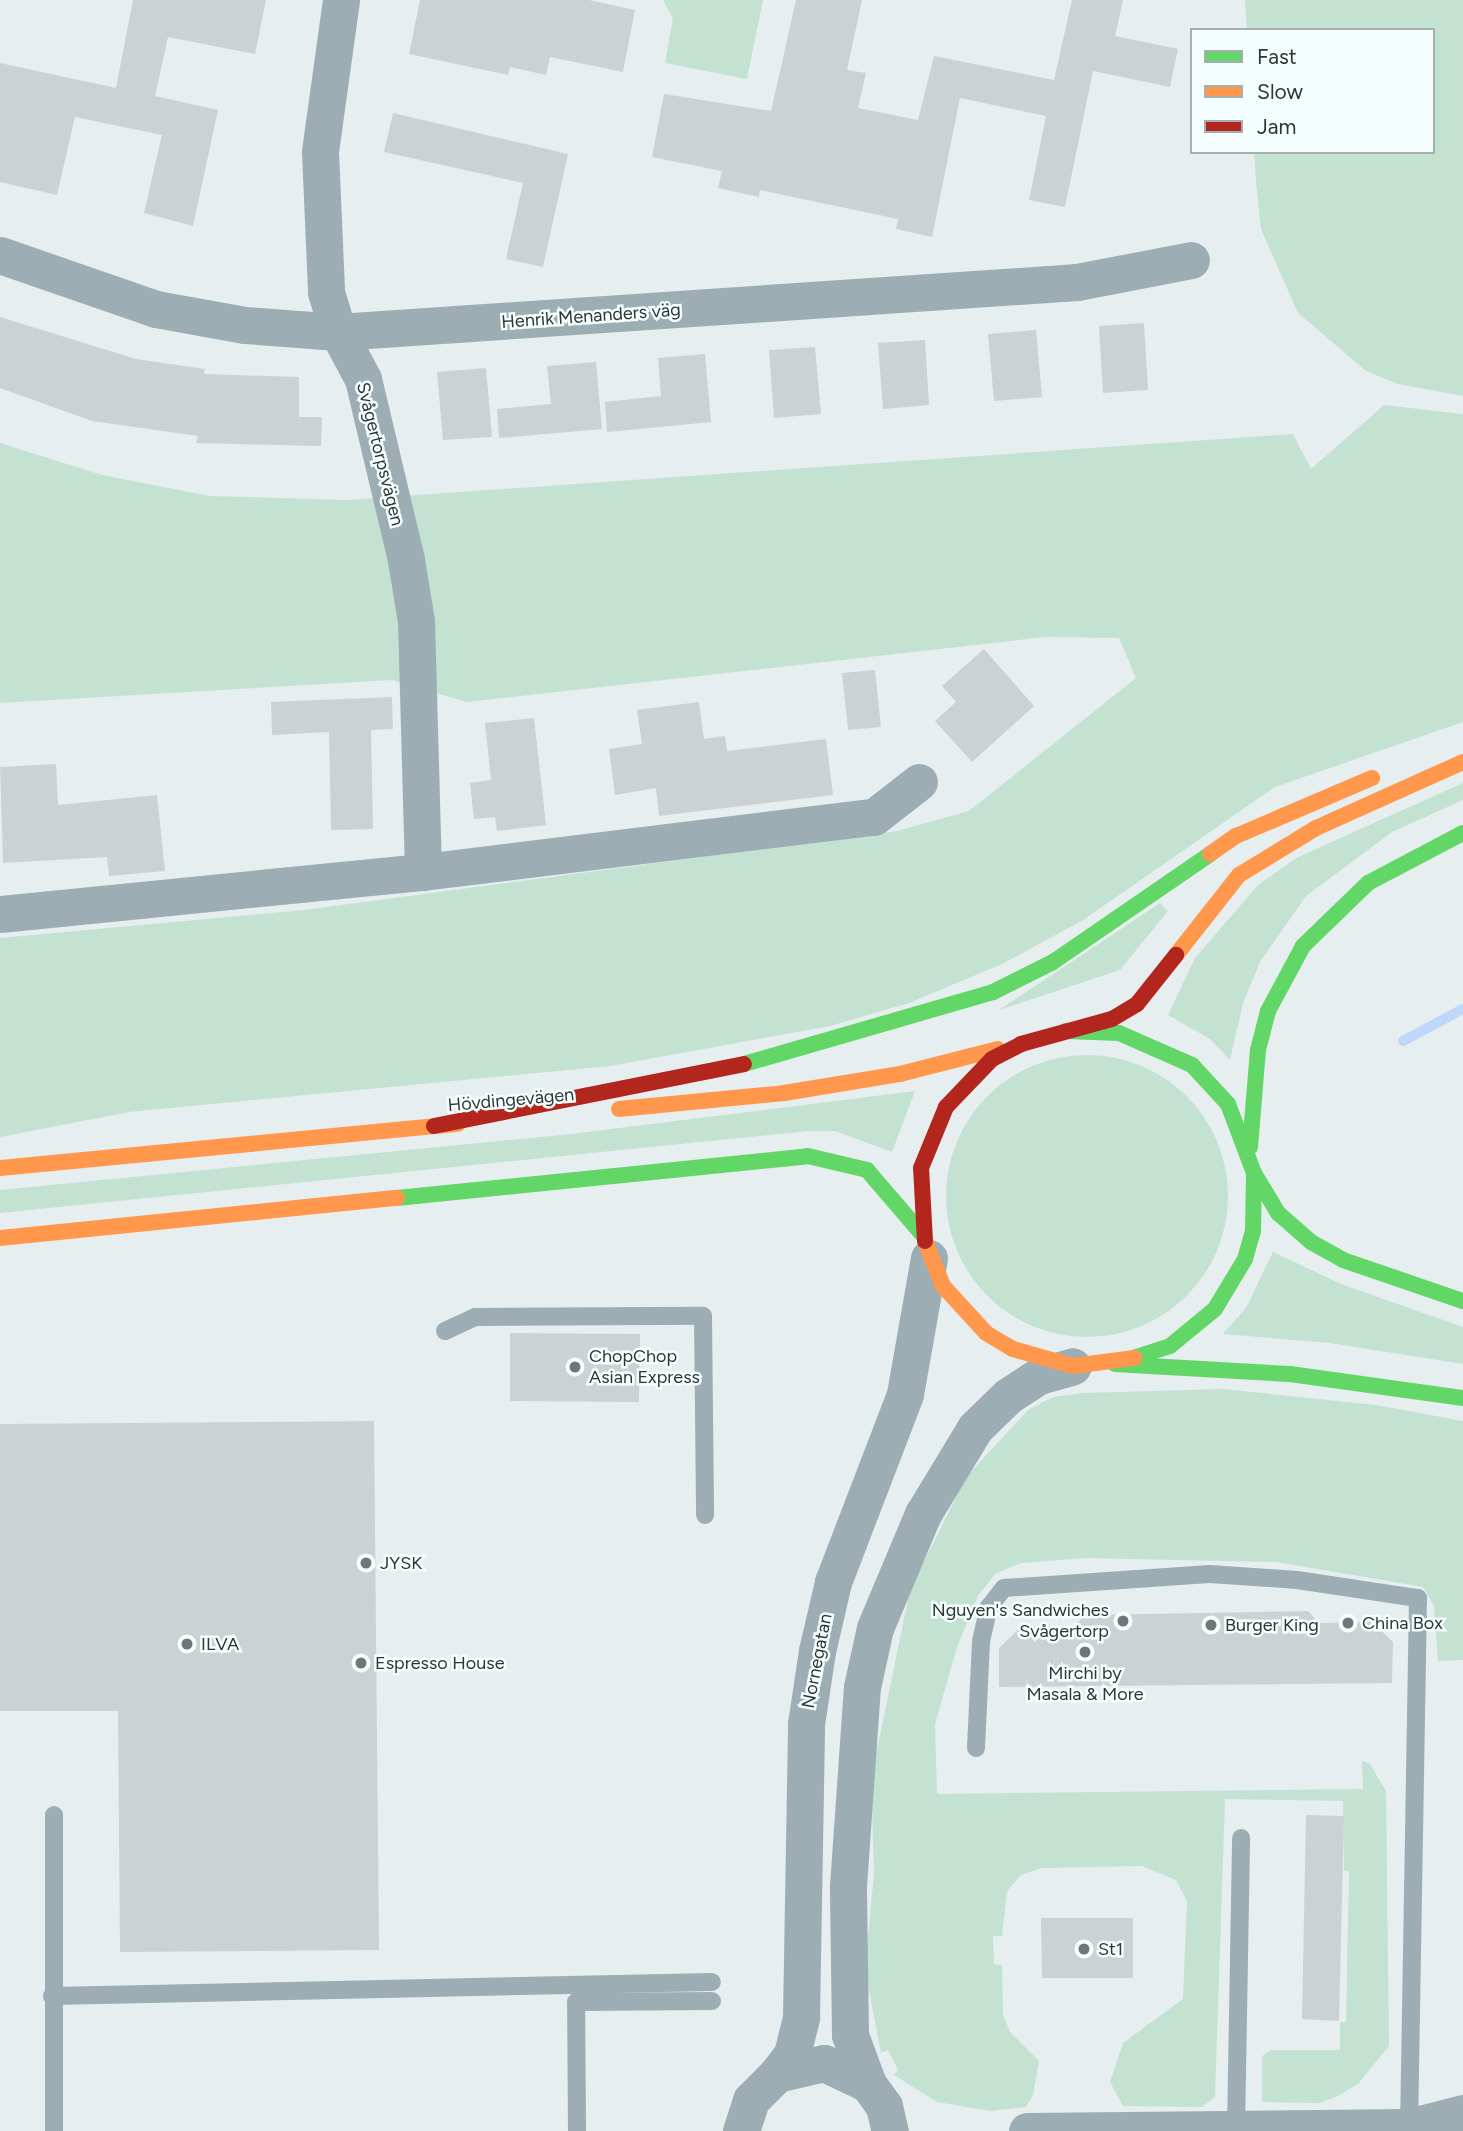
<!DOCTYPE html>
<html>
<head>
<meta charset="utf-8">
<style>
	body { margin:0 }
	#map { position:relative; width:1463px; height:2131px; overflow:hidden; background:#e6eef0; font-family:Figtree,sans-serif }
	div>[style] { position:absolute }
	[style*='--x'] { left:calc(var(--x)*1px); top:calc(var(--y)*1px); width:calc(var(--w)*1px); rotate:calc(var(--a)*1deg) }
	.green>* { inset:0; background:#c4e2d1 }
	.round { border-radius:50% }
	.stream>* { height:10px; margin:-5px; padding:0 5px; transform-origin:5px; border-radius:5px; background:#bdd8fa }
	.building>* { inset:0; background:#ccd2d3 }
	.lane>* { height:18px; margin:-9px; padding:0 9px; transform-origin:9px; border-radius:9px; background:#9cadb4 }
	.street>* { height:37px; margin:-18.5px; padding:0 18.5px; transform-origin:18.5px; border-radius:18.5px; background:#9cadb4 }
	.fast>* { height:16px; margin:-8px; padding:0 8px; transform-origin:8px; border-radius:8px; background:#63d668 }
	.slow>* { height:16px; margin:-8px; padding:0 8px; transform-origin:8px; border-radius:8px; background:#ff974d }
	.jam>* { height:16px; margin:-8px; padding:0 8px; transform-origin:8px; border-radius:8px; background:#b3261e }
	.dots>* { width:19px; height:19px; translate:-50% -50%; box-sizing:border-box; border:4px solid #f5fefe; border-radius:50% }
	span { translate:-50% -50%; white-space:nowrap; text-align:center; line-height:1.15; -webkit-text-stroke:5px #f5fefe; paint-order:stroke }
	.street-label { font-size:18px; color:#2f3535 }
	.poi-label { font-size:18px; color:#2f3535 }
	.left { translate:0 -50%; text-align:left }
	.right { translate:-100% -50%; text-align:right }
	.legend { position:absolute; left:1190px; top:28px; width:245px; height:126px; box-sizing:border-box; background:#f5fefe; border:2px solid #a6aeae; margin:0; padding:9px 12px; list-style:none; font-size:21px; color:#2f3535 }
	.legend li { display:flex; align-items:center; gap:14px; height:35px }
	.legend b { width:35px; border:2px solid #a6aeae }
</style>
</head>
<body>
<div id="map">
	<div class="green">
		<i style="clip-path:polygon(663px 0,763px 0,747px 79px,665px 63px,673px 18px)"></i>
		<i style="clip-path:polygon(1245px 0,1463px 0,1463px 396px,1398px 384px,1366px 371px,1298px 313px,1261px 229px,1256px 182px,1254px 152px,1433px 152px,1433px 30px,1247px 30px)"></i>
		<i style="clip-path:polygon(1384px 405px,1463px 414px,1463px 722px,1275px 787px,1083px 920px,1002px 964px,909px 1003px,830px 1026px,610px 1066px,129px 1112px,0 1137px,0 938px,304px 910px,897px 831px,969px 811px,1136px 678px,1119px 638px,1046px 637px,467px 702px,392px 680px,0 703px,0 443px,102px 475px,209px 496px,346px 500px,1293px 434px,1311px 469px)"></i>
		<i style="clip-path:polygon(1463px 783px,1463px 800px,1392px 832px,1306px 896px,1260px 962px,1243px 1003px,1230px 1060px,1210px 1039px,1168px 1015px,1195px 958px,1258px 885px,1296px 858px)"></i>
		<i style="clip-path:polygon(1160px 903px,1168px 911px,1120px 970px,999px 1010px)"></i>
		<i class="round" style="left:946px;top:1055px;width:282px;height:282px"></i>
		<i style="clip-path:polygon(915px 1091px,892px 1152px,835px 1131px,809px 1131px,0 1213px,0 1190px,571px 1134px)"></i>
		<i style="clip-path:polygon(1273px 1252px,1341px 1284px,1463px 1327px,1463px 1364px,1330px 1343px,1223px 1334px,1246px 1308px)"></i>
		<i style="clip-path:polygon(1223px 1389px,1376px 1405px,1463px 1421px,1463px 1660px,1438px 1661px,1434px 1606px,1423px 1587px,1276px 1562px,1086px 1558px,1021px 1563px,995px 1574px,978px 1596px,957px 1647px,935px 1724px,937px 1794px,1363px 1789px,1362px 1761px,1370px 1764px,1386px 1791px,1389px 2046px,1358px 2084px,1338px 2096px,1320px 2103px,1262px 2102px,1262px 2056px,1271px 2050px,1340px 2050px,1340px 2022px,1346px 2022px,1349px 1871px,1344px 1871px,1343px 1801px,1225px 1799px,1215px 2097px,1202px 2107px,1123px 2106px,1110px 2082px,1123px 2043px,1183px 1999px,1187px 1901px,1176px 1880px,1142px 1866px,1042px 1868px,1021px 1875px,1007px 1891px,1002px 1936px,993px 1936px,994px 1964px,1002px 1965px,1003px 2014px,1010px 2032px,1039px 2061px,1033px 2095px,1026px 2107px,990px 2111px,937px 2102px,894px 2075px,898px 2070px,888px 2050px,881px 2053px,865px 1969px,874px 1873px,871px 1779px,910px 1590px,966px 1477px,1028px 1410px,1053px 1397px,1083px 1393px)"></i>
	</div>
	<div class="stream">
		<i style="--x:1403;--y:1041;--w:68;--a:-28.1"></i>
	</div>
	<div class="building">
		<i style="clip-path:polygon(133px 0,266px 0,255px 54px,168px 37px,155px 96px,218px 110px,193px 226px,144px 213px,162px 135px,75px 117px,57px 195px,0 182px,0 63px,116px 88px)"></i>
		<i style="clip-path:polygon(420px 0,589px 0,635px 10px,623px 72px,550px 57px,546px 75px,510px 67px,508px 75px,409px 54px)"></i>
		<i style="clip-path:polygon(796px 0,862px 0,847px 70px,866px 73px,858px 108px,918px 120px,934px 56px,1054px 80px,1072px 0,1123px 0,1115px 36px,1178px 49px,1170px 87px,1093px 71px,1065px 207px,1029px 200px,1046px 116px,960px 98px,932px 237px,896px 229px,898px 219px,760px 190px,759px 197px,718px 188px,722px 171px,652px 157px,664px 94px,771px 111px)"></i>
		<i style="clip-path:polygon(393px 113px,568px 154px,543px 267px,506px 259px,523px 183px,384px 152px)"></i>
		<i style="clip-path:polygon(0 317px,136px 359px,205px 369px,204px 374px,299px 377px,299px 417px,322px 417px,321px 446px,196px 443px,198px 436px,92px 421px,0 388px)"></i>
		<i style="clip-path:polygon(1144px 323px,1148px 390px,1103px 393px,1099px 326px)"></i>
		<i style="clip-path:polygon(1036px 330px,1042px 397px,994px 401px,988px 334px)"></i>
		<i style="clip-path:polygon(925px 340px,929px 405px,883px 409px,878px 343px)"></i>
		<i style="clip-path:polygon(815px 347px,821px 414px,774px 418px,769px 350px)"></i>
		<i style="clip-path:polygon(705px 354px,711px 422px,607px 432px,605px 402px,661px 396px,658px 358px)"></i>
		<i style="clip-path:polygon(596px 362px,602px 429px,499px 438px,497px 409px,551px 404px,547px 366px)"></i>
		<i style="clip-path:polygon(486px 368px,492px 437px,443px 440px,437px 372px)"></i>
		<i style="clip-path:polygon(984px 649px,1034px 706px,972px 762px,935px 721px,956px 702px,942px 686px)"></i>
		<i style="clip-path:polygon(875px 670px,881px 727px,848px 730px,842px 673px)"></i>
		<i style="clip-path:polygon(392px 697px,393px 729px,371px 730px,373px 829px,331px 830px,329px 732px,272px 735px,271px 702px)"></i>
		<i style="clip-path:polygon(699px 702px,704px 739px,725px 736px,727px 751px,826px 739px,833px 795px,659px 816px,656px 788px,615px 795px,609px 749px,642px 744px,637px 710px)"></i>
		<i style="clip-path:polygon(534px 718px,546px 825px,497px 831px,495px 817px,474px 819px,470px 783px,491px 780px,485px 723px)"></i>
		<i style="clip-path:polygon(56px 764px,58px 805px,157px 795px,165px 871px,109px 876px,107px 857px,3px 863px,0 767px)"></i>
		<i style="clip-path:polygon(510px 1333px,640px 1334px,639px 1402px,510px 1401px)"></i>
		<i style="clip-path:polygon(374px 1421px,379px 1950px,120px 1952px,118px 1711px,0 1711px,0 1424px)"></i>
		<i style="clip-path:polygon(1308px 1611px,1319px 1623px,1372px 1622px,1393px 1642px,1392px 1683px,999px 1687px,999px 1648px,1022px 1626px,1075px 1626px,1085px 1615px)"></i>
		<i style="clip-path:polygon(1306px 1815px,1344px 1816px,1339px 2021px,1302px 2019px)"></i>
		<i style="clip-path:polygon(1041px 1918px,1133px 1918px,1133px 1978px,1042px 1978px)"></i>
	</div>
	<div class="lane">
		<i style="--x:445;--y:1331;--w:33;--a:-25"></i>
		<i style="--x:475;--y:1317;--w:228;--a:-0.3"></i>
		<i style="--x:703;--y:1316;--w:199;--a:89.4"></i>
		<i style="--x:976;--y:1748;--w:107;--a:-87.3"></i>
		<i style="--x:981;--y:1641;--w:35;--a:-77"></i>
		<i style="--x:989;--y:1607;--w:24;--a:-52"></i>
		<i style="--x:1004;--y:1588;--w:206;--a:-3.9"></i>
		<i style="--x:1210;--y:1574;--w:87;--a:3.9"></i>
		<i style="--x:1297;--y:1580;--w:122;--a:8.5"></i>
		<i style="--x:1418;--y:1598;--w:529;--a:90.97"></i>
		<i style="--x:54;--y:1815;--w:316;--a:90"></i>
		<i style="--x:52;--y:1996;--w:660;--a:-1.22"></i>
		<i style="--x:1236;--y:2130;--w:292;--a:-89"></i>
		<i style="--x:577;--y:2131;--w:129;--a:-90.4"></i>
		<i style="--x:576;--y:2002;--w:136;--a:-0.4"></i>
	</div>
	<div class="street">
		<i style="--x:341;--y:0;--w:153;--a:97.9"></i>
		<i style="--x:320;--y:152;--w:140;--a:87.5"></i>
		<i style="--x:326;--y:292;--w:42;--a:73.3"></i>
		<i style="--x:338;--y:332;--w:53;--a:62"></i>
		<i style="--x:363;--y:379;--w:186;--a:76.6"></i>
		<i style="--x:406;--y:560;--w:62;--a:80.7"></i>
		<i style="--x:416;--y:621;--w:251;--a:88.4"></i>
		<i style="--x:0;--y:255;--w:165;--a:19.1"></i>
		<i style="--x:156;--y:309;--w:90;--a:10.2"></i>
		<i style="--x:245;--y:325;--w:93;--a:4.3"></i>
		<i style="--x:338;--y:332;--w:741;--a:-3.87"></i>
		<i style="--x:1077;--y:282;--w:116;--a:-10.9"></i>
		<i style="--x:0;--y:914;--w:425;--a:-5.7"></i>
		<i style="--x:423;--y:872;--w:454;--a:-7"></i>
		<i style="--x:874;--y:817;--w:57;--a:-37.9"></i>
		<i style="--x:777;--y:2074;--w:25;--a:-53"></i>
		<i style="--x:792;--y:2054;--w:38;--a:-76"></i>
		<i style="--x:801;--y:2017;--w:293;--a:-89"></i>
		<i style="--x:806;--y:1724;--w:74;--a:-81.4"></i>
		<i style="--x:817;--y:1651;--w:71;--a:-76.9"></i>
		<i style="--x:833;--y:1582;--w:201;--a:-69"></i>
		<i style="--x:905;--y:1394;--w:138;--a:-80"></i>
		<i style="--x:868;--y:2084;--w:52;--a:-110.2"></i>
		<i style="--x:850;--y:2035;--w:149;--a:-90.8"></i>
		<i style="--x:848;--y:1886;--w:199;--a:-86"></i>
		<i style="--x:862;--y:1687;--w:60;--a:-77.6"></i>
		<i style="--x:875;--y:1628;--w:124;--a:-67.2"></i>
		<i style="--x:923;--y:1514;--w:100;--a:-58.8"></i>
		<i style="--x:975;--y:1428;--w:46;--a:-44.1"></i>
		<i style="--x:1008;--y:1396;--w:37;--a:-33"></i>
		<i style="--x:1039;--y:1376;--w:35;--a:-16"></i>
		<i style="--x:741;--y:2131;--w:33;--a:-72"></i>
		<i style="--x:751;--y:2100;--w:37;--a:-45"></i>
		<i style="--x:777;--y:2074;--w:48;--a:-13.2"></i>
		<i style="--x:824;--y:2063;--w:49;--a:25.5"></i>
		<i style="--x:868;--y:2084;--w:27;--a:54"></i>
		<i style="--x:884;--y:2106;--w:26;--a:77"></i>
		<i style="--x:1027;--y:2131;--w:382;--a:-0.6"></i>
		<i style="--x:1409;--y:2127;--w:56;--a:-14.5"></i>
	</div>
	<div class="fast">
		<i style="--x:1066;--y:1031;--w:53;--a:2.2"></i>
		<i style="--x:1119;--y:1033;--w:80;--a:23.7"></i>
		<i style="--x:1192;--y:1065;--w:53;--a:47.3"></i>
		<i style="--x:1228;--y:1104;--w:74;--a:69.4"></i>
		<i style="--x:1254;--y:1173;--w:58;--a:91"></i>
		<i style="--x:1253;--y:1231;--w:29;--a:106"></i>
		<i style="--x:1245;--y:1259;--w:58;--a:121"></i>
		<i style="--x:1215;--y:1309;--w:58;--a:140.6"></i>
		<i style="--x:1170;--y:1346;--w:38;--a:162"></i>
		<i style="--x:744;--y:1064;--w:259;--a:-16.1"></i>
		<i style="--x:993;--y:992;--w:67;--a:-26.6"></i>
		<i style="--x:1053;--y:962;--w:191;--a:-34.5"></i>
		<i style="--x:1250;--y:1147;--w:97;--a:-85.3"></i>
		<i style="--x:1258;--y:1050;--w:40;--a:-75.6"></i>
		<i style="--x:1268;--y:1011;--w:74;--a:-61.7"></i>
		<i style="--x:1303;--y:946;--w:91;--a:-44.1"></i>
		<i style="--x:1368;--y:883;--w:107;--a:-27.8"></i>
		<i style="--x:1254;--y:1173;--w:47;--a:59"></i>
		<i style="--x:1278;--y:1213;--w:44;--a:41.3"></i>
		<i style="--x:1311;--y:1242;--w:37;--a:29"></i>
		<i style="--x:1343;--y:1260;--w:127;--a:18.9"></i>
		<i style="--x:397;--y:1198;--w:413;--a:-5.8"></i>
		<i style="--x:808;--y:1156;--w:61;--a:13.3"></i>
		<i style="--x:867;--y:1170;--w:84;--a:49.3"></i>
		<i style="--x:1115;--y:1364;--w:175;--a:3.3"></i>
		<i style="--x:1290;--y:1374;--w:175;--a:7.9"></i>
	</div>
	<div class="slow">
		<i style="--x:1210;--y:854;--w:32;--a:-35"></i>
		<i style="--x:1236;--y:836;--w:148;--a:-23.1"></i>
		<i style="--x:1176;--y:955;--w:102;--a:-51.8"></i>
		<i style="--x:1239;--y:875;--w:90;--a:-31.4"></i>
		<i style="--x:1316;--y:828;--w:161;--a:-24.2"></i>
		<i style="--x:619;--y:1109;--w:166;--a:-5.5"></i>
		<i style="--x:784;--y:1093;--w:118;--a:-9.3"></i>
		<i style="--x:900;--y:1074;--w:101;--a:-14.3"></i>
		<i style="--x:0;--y:1168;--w:460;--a:-5.5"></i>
		<i style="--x:0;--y:1238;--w:399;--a:-5.8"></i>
		<i style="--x:925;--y:1241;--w:48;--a:68.2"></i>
		<i style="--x:943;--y:1286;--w:64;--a:47.5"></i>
		<i style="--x:986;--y:1333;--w:31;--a:31"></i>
		<i style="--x:1013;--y:1349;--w:62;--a:15.8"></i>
		<i style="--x:1073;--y:1366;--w:62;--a:-7.5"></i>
	</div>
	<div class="jam">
		<i style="--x:434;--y:1126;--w:316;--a:-11.3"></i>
		<i style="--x:925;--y:1241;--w:73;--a:-93.1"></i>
		<i style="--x:921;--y:1168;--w:66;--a:-67.7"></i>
		<i style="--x:946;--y:1107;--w:66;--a:-46.2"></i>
		<i style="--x:992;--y:1059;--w:33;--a:-27"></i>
		<i style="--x:1021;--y:1044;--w:94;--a:-15.4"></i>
		<i style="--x:1112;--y:1019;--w:29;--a:-31"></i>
		<i style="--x:1137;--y:1004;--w:63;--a:-51.5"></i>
	</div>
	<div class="dots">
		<i style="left:575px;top:1367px;background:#6f7676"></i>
		<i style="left:366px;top:1563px;background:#6f7676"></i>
		<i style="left:1123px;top:1621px;background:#6f7676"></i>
		<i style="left:1348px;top:1623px;background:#6f7676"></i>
		<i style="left:1211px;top:1625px;background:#6f7676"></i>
		<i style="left:187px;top:1644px;background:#6f7676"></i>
		<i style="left:1085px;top:1652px;background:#6f7676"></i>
		<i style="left:361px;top:1663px;background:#6f7676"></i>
		<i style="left:1084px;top:1949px;background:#6f7676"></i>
	</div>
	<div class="street-label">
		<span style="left:591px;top:316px;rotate:-4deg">Henrik Menanders väg</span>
		<span style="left:380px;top:454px;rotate:76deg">Svågertorpsvägen</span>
		<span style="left:511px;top:1100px;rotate:-5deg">Hövdingevägen</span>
		<span style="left:817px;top:1661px;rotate:-79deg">Nornegatan</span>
	</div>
	<div class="poi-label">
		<span class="left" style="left:589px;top:1367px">ChopChop<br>Asian Express</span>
		<span class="left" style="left:380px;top:1563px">JYSK</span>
		<span class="right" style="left:1109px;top:1621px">Nguyen's Sandwiches<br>Svågertorp</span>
		<span class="left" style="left:1362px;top:1623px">China Box</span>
		<span class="left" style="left:1225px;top:1625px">Burger King</span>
		<span class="left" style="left:201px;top:1644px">ILVA</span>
		<span class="left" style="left:375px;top:1663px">Espresso House</span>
		<span style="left:1085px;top:1684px">Mirchi by<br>Masala &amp; More</span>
		<span class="left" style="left:1098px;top:1949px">St1</span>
	</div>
	<ul class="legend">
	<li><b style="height:9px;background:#63d668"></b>Fast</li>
	<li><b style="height:9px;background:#ff974d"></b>Slow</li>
	<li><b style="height:9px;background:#b3261e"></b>Jam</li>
	</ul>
</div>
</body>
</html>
